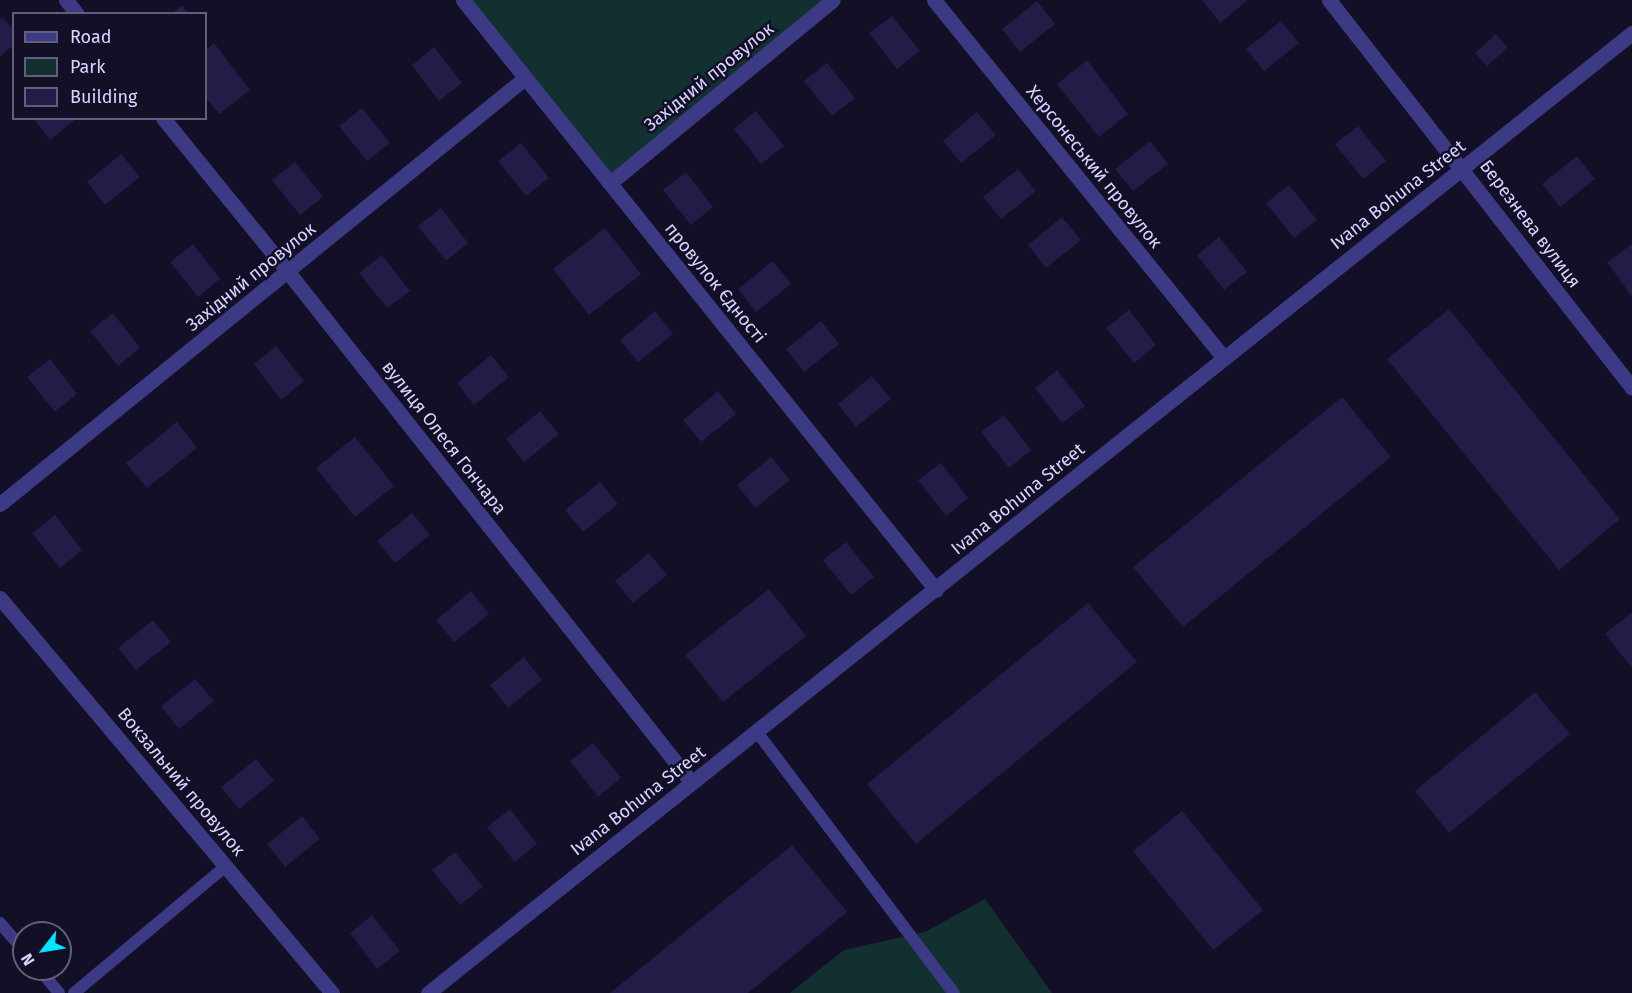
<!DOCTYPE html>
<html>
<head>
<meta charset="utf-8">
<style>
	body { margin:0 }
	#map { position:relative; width:1632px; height:993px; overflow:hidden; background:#130f26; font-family:"Fira Sans",sans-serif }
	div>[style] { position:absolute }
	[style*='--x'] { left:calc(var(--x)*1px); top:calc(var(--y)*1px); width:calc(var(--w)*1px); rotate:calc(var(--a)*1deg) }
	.green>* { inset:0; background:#12302f }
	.building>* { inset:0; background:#241b47 }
	.service>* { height:12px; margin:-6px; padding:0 6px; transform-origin:6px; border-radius:6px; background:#3d3a85 }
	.minor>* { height:15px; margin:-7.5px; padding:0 7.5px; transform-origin:7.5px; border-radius:7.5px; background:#3d3a85 }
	span { translate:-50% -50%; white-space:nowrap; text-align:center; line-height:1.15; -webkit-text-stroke:5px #130f26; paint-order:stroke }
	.street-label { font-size:18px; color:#d9d4ff }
	.legend { position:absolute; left:12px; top:12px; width:195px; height:108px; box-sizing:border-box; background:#130f26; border:2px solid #625e7d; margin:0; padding:8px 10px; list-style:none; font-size:18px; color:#d9d4ff }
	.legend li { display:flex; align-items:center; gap:12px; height:30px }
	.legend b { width:30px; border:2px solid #625e7d }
	.north { position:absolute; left:12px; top:921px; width:60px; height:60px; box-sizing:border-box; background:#130f26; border:2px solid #625e7d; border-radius:50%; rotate:239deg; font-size:16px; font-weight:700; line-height:24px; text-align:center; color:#d9d4ff }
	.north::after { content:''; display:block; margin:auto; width:21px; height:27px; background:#00e5ff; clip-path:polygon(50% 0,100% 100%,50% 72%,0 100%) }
</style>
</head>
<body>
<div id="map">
	<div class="green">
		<i style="clip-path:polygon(463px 0,833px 0,610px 183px)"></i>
		<i style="clip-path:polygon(985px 899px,1052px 993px,790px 993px,844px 950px,925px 932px)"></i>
	</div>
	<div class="building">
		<i style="clip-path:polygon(1202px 0,1248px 0,1220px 23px)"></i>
		<i style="clip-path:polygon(1037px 1px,1055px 24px,1020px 52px,1002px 29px)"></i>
		<i style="clip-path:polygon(182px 5px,189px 14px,171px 14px)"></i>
		<i style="clip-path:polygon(892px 16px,920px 51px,897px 69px,869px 33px)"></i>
		<i style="clip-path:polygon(2px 17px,14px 30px,14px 45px,0 56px,0 19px)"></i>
		<i style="clip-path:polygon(1281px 21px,1299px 43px,1264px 71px,1246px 49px)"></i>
		<i style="clip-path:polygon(1496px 34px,1508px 48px,1487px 66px,1475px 53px)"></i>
		<i style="clip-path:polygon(214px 43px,250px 90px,219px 114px,206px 97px,206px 50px)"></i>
		<i style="clip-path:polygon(434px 47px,462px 83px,439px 101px,412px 65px)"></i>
		<i style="clip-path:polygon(1087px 60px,1128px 114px,1099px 137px,1057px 84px)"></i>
		<i style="clip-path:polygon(827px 63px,855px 98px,832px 116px,804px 81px)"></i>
		<i style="clip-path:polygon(362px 108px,390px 143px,367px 161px,339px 126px)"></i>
		<i style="clip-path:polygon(756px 111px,784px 146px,761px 164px,734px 129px)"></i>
		<i style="clip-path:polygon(977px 112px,996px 135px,961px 163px,943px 141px)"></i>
		<i style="clip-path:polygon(33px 118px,77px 118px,50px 140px)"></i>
		<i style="clip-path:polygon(1358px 126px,1386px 161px,1363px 179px,1335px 144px)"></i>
		<i style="clip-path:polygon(1150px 141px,1168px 164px,1133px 191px,1115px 169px)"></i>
		<i style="clip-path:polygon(521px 143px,549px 178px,526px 196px,498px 161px)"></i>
		<i style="clip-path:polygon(121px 154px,140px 177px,105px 205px,87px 182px)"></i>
		<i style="clip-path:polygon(1577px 156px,1595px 179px,1560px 207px,1542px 184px)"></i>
		<i style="clip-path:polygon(295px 162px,323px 197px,300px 215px,272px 180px)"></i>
		<i style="clip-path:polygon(1018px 169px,1036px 191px,1001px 219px,983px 197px)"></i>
		<i style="clip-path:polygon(686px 172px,713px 207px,691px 225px,663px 190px)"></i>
		<i style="clip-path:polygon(1289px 185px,1317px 220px,1294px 238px,1266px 203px)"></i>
		<i style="clip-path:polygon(441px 208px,468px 243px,446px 261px,418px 226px)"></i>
		<i style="clip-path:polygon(1062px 217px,1081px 240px,1046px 268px,1028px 245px)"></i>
		<i style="clip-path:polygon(605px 228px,641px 274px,589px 315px,553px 269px)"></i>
		<i style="clip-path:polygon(1219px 237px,1247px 272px,1224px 290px,1197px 255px)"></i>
		<i style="clip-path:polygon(193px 244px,220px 279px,198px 297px,170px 262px)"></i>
		<i style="clip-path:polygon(1632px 244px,1632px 297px,1607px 262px)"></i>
		<i style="clip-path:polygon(382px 255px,410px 291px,387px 308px,359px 273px)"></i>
		<i style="clip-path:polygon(773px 261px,791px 284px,756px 312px,738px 289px)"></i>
		<i style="clip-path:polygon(1449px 309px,1620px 519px,1559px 570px,1387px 359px)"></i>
		<i style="clip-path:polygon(1129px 310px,1156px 345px,1134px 363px,1106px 328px)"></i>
		<i style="clip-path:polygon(655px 311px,673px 334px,638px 362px,620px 340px)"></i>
		<i style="clip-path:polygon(113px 313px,140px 348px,118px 366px,90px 331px)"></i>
		<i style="clip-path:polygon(821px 321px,839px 344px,804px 372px,786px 349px)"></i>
		<i style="clip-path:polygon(276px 346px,304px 381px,281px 400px,254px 364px)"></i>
		<i style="clip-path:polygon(491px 355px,509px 377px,474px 405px,457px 383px)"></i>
		<i style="clip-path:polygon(50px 359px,77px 394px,55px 412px,27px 377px)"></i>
		<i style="clip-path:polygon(1057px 370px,1085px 406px,1062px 423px,1035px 388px)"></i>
		<i style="clip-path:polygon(872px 376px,891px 399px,856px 427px,838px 404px)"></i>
		<i style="clip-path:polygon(718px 391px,736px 414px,701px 442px,683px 420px)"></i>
		<i style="clip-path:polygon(1342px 397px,1391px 457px,1183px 627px,1133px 567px)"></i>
		<i style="clip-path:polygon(540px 411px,559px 434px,524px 462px,506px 439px)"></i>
		<i style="clip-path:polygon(1004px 415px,1031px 450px,1009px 468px,981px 432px)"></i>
		<i style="clip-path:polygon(177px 422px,197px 448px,147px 488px,126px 463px)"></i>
		<i style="clip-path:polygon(355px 437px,394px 486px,355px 517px,316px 468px)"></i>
		<i style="clip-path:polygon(771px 457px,790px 480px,755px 508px,737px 485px)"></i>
		<i style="clip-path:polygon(941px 463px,968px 498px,946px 516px,918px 480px)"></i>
		<i style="clip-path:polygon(600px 482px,618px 504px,583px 532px,565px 510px)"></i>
		<i style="clip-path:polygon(412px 513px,430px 535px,395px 563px,377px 541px)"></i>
		<i style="clip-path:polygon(55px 515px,82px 550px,60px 568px,32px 533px)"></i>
		<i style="clip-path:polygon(846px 542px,874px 577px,851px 595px,823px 560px)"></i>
		<i style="clip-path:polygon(649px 553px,667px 575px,633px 603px,615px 581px)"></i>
		<i style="clip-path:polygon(769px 589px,806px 636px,723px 702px,685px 655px)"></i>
		<i style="clip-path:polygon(471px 591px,489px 614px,454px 642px,436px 620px)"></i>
		<i style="clip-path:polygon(1088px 603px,1137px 662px,916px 844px,867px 784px)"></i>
		<i style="clip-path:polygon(1632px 612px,1632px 668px,1605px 634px)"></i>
		<i style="clip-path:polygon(153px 620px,171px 642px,136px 670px,118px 648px)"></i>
		<i style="clip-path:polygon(524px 657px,542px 680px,508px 708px,490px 685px)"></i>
		<i style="clip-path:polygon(195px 679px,214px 701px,179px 729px,161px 706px)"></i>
		<i style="clip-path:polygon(1535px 692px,1570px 734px,1449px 833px,1415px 791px)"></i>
		<i style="clip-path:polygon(593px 743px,621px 778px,598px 797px,570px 761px)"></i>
		<i style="clip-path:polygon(256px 759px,274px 781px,239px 809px,221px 787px)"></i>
		<i style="clip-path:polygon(510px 809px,537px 844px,515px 862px,487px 827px)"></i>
		<i style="clip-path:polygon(1182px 811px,1263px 910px,1213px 950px,1133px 851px)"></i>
		<i style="clip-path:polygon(302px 816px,320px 839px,285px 867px,267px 844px)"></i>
		<i style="clip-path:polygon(792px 845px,847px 912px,748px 993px,610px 993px)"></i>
		<i style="clip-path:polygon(455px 852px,483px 887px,460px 905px,432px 870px)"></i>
		<i style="clip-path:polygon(372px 915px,400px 951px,377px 969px,350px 933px)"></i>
	</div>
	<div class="service">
		<i style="--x:757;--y:732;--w:327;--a:53"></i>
		<i style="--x:0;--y:923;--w:37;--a:49"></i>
		<i style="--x:39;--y:969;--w:31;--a:50"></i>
		<i style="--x:74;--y:993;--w:198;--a:-39.9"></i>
	</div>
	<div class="minor">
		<i style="--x:66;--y:0;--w:18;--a:52"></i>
		<i style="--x:463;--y:0;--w:756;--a:51.28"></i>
		<i style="--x:934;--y:0;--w:461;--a:51"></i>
		<i style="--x:1329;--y:0;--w:492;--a:52"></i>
		<i style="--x:163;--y:118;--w:198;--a:50.9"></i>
		<i style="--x:288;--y:272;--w:651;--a:51.67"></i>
		<i style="--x:610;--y:183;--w:288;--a:-39.4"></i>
		<i style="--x:0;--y:504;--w:676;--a:-39.06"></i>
		<i style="--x:0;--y:598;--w:516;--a:49.95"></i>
		<i style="--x:428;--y:993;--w:1540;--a:-38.57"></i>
	</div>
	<div class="street-label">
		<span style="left:709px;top:77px;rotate:-39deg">Західний провулок</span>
		<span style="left:1094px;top:167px;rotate:51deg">Херсонеський провулок</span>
		<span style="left:1398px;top:195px;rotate:-38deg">Ivana Bohuna Street</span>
		<span style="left:1530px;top:224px;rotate:53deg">Березнева вулиця</span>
		<span style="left:251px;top:277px;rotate:-39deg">Західний провулок</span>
		<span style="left:715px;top:283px;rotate:51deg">провулок Єдності</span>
		<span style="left:444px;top:438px;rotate:52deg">вулиця Олеся Гончара</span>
		<span style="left:1018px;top:499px;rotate:-39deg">Ivana Bohuna Street</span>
		<span style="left:181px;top:782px;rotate:50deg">Вокзальний провулок</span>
		<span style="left:638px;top:801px;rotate:-38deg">Ivana Bohuna Street</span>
	</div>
	<ul class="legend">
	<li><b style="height:8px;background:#3d3a85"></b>Road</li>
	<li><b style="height:16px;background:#12302f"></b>Park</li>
	<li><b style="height:16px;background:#241b47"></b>Building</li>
	</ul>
	<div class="north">N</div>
</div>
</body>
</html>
